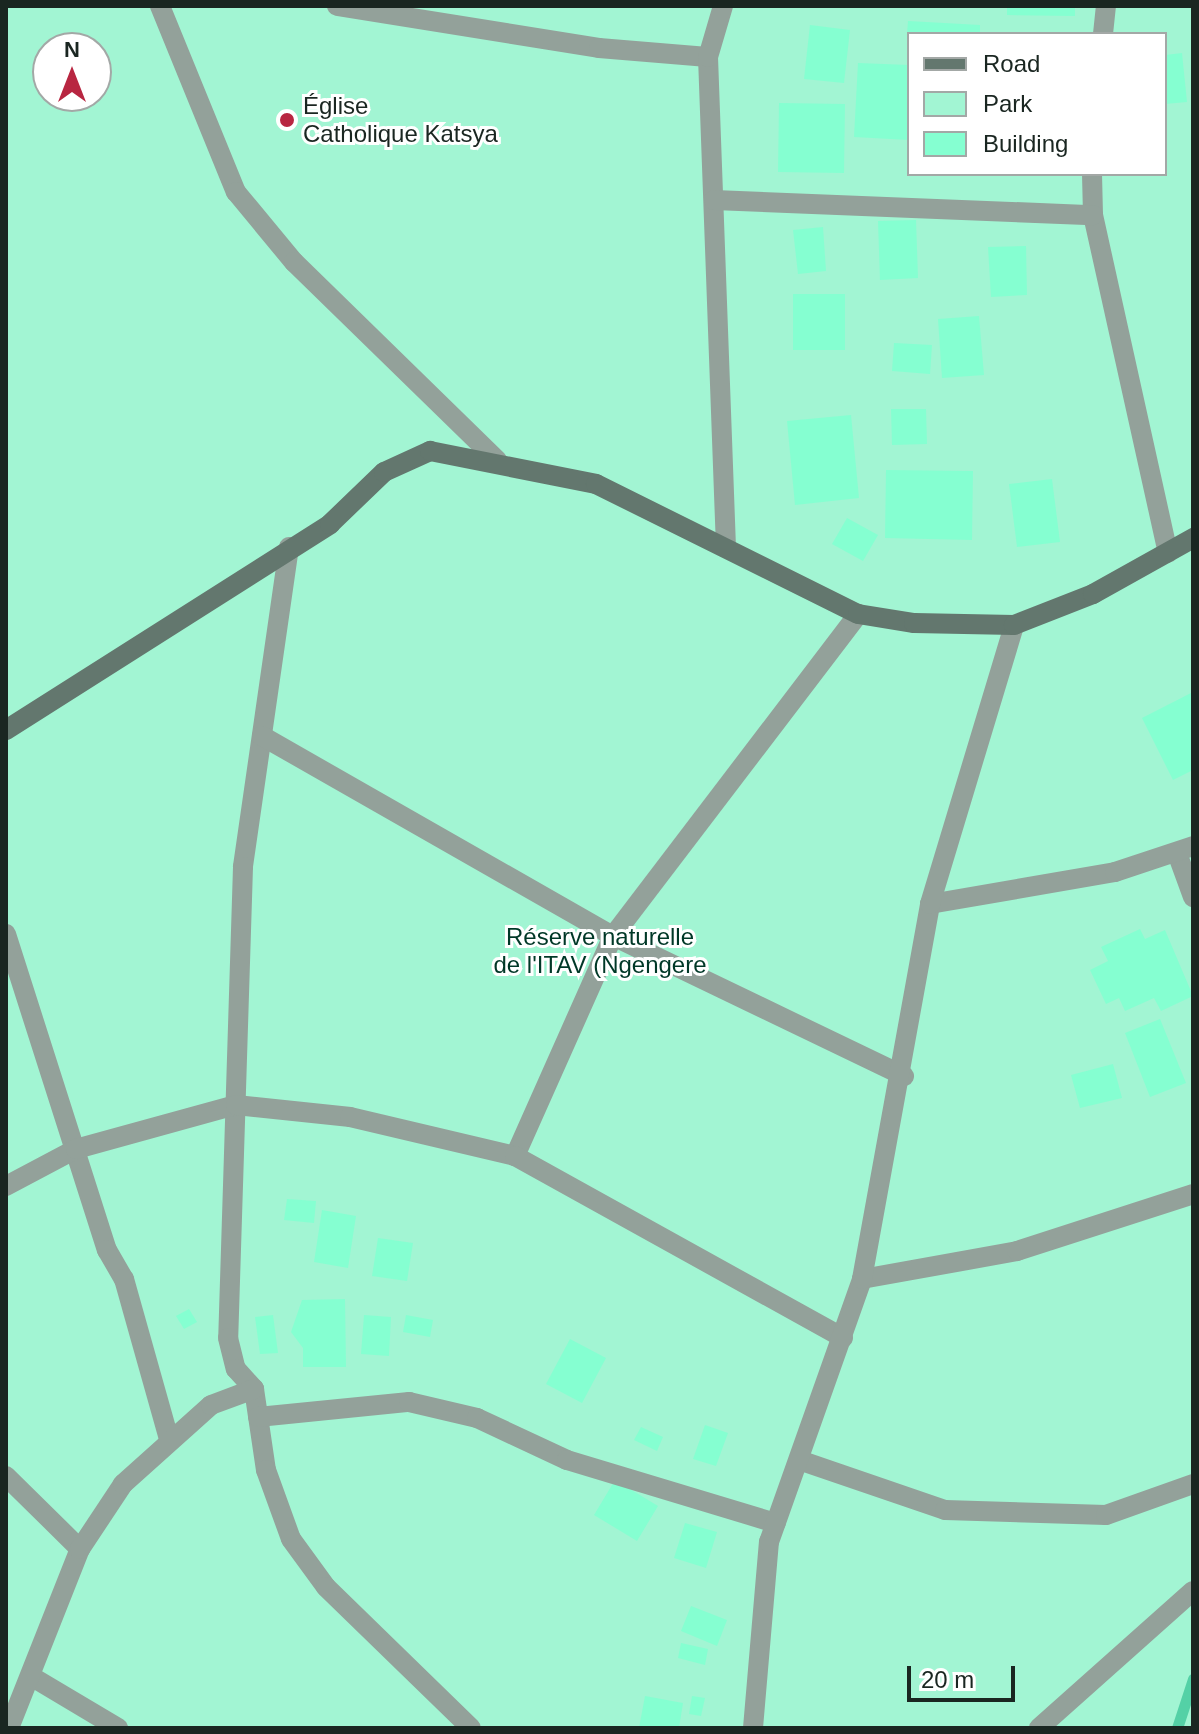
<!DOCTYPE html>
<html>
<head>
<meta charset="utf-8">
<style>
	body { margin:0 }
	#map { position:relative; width:1199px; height:1734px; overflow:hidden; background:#eafef5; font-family:Helvetica,sans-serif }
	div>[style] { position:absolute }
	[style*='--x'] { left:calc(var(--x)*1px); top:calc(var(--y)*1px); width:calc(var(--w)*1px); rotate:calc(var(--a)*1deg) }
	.green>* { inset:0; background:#a2f5d3 }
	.stream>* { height:11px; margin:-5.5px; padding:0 5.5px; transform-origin:5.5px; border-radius:5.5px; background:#54d1a6 }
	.building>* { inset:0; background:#85ffd1 }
	.street>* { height:20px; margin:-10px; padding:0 10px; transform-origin:10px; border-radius:10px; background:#93a19a }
	.secondary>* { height:20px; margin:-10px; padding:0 10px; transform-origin:10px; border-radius:10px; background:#63776e }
	.dots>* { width:22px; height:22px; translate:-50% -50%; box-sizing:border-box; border:4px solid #fff; border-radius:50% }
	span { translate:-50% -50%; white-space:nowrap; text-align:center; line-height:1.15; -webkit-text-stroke:6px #fff; paint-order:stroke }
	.poi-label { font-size:24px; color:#1a2621 }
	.left { translate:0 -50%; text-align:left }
	.park-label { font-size:24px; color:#003827 }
	.frame { position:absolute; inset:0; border:8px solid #1a2621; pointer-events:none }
	.legend { position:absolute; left:907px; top:32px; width:260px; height:144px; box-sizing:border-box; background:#fff; border:2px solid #a3a8a6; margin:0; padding:10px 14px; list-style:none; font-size:24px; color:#1a2621 }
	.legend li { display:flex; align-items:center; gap:16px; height:40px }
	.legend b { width:40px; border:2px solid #a3a8a6 }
	.north { position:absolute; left:32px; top:32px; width:80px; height:80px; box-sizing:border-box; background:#fff; border:2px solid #a3a8a6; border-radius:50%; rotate:0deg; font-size:22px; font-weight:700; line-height:32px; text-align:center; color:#1a2621 }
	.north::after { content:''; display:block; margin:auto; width:28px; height:36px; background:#b82641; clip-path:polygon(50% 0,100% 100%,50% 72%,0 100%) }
	.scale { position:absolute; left:907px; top:1666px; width:108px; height:36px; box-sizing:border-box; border:4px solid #1a2621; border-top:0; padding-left:10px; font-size:24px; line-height:28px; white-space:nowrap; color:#1a2621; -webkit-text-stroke:6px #fff; paint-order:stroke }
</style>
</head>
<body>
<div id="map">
	<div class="green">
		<i style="clip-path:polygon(evenodd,6px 6px,1193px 6px,1193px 1728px,6px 1728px,6px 6px,909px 34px,1165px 34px,1165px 174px,909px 174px,909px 34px,6px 6px,48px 48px,96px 48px,96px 96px,48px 96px,48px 48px)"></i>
	</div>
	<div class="stream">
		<i style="--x:1177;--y:1728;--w:52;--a:-71.9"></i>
	</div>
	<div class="building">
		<i style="clip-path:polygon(1007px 6px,1075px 6px,1075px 16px,1007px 15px)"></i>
		<i style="clip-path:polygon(908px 21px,980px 25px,980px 34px,907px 34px)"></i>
		<i style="clip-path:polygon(810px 25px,850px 30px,844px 83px,804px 79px)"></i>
		<i style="clip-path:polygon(1182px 53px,1187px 102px,1165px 104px,1165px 55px)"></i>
		<i style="clip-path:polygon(858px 63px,909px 65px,909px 140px,854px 137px)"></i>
		<i style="clip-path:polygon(779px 103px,845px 104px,844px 173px,778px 172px)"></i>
		<i style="clip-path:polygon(916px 220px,918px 278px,880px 280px,878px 221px)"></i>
		<i style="clip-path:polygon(823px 227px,826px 271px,798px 274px,793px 230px)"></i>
		<i style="clip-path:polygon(1026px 246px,1027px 295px,991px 297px,988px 247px)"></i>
		<i style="clip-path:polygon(793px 294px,845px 294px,845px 350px,793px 350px)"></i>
		<i style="clip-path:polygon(979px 316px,984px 375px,942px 378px,938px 319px)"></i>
		<i style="clip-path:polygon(894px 343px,932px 345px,930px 374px,892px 371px)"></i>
		<i style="clip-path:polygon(891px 409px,926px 409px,927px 444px,892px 445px)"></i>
		<i style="clip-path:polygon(851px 415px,859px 498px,795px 505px,787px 421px)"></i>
		<i style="clip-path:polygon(886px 470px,973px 471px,972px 540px,885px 538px)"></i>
		<i style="clip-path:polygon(1052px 479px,1060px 542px,1017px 547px,1009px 484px)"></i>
		<i style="clip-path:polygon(847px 518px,878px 535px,863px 561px,832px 544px)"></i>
		<i style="clip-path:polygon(1193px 692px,1193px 770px,1173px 780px,1142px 718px)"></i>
		<i style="clip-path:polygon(1140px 929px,1145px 939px,1165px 930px,1193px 996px,1161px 1011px,1154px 998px,1125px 1011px,1119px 998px,1106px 1004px,1090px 970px,1108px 961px,1101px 947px)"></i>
		<i style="clip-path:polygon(1160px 1019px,1186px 1083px,1150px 1097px,1125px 1033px)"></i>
		<i style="clip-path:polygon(1113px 1064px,1122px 1098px,1080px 1108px,1071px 1075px)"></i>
		<i style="clip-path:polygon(287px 1199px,316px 1201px,314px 1223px,284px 1220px)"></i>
		<i style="clip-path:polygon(322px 1210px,356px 1216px,348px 1268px,314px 1262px)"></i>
		<i style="clip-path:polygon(378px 1238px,413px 1243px,407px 1281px,372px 1276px)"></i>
		<i style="clip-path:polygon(345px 1299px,346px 1367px,303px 1367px,303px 1348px,291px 1332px,302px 1300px)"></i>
		<i style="clip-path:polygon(189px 1309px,197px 1322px,184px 1329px,176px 1316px)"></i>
		<i style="clip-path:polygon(273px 1315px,278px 1353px,260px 1354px,255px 1317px)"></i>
		<i style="clip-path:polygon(364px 1315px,391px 1317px,389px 1356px,361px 1354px)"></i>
		<i style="clip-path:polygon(406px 1315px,433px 1320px,430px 1337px,403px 1332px)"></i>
		<i style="clip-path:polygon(570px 1339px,606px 1358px,582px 1403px,546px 1384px)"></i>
		<i style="clip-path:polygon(705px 1425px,728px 1433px,716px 1466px,693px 1459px)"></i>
		<i style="clip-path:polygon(641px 1427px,663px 1437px,657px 1451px,634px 1440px)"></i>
		<i style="clip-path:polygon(615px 1480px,658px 1506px,637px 1541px,594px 1515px)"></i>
		<i style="clip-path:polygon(685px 1523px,717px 1532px,706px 1568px,674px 1558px)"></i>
		<i style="clip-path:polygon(691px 1606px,727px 1620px,717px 1646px,681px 1631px)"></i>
		<i style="clip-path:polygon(681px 1643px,708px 1649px,705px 1665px,678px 1658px)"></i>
		<i style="clip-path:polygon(645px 1696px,683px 1703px,679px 1728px,639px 1728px)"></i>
		<i style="clip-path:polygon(692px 1696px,705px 1698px,701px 1716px,689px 1714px)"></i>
	</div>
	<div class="street">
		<i style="--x:160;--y:6;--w:201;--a:67.8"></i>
		<i style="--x:236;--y:192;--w:91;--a:50.4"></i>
		<i style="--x:294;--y:262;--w:284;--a:44.3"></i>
		<i style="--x:337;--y:6;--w:265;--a:9.1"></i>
		<i style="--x:599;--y:48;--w:109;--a:4.7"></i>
		<i style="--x:708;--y:57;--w:491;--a:87.9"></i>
		<i style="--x:1103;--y:34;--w:28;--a:-84"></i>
		<i style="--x:708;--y:57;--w:53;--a:-73.6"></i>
		<i style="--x:1092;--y:174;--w:41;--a:88.6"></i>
		<i style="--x:1093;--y:215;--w:346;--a:77.5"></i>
		<i style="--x:714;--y:200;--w:379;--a:2.3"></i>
		<i style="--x:289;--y:547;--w:323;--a:98.2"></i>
		<i style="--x:243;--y:867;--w:471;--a:91.8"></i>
		<i style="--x:228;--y:1338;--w:32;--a:76"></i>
		<i style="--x:236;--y:1369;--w:27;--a:48"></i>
		<i style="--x:254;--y:1389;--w:82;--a:81.6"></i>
		<i style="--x:266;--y:1470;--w:73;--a:70.1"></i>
		<i style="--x:291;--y:1539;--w:59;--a:53.9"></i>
		<i style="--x:326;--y:1587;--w:202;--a:44.2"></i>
		<i style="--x:262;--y:736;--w:404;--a:29.7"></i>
		<i style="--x:613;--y:936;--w:323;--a:25.7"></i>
		<i style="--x:1177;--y:853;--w:47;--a:70"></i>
		<i style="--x:930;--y:904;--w:188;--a:-9.8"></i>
		<i style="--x:1115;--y:872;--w:82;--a:-18.4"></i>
		<i style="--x:6;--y:934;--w:332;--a:72.3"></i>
		<i style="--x:107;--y:1250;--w:34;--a:60"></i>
		<i style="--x:124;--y:1279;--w:166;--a:74.3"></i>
		<i style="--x:515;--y:1156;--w:241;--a:-66"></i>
		<i style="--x:613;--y:936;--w:405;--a:-52.7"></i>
		<i style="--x:6;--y:1186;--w:79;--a:-27.9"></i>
		<i style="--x:76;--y:1149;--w:166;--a:-15.4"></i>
		<i style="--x:236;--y:1105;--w:115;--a:6"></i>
		<i style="--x:350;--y:1117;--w:170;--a:13.3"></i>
		<i style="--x:515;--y:1156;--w:375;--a:29"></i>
		<i style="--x:862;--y:1279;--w:158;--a:-10.2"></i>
		<i style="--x:1017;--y:1251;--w:185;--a:-17.9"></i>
		<i style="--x:258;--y:1417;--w:152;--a:-5.7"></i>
		<i style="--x:409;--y:1402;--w:70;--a:13.2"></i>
		<i style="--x:477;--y:1418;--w:99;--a:25"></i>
		<i style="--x:567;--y:1460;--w:218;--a:16.8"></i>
		<i style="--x:799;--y:1460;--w:154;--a:18.9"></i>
		<i style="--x:945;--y:1510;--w:161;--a:1.8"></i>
		<i style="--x:1106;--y:1515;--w:92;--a:-19.6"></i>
		<i style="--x:6;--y:1476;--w:104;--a:44.6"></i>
		<i style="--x:34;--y:1678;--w:98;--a:30.8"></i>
		<i style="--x:9;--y:1728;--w:193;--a:-68.4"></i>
		<i style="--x:80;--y:1549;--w:78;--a:-56.5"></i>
		<i style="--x:123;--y:1484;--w:118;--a:-41.9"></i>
		<i style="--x:211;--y:1405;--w:46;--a:-20.4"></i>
		<i style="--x:753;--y:1728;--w:187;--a:-85.1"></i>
		<i style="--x:769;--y:1542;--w:279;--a:-70.5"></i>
		<i style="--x:862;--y:1279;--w:381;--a:-79.7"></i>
		<i style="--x:930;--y:904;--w:291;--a:-73.2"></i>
		<i style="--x:1039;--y:1728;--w:206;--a:-41.7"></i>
	</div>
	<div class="secondary">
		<i style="--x:6;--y:730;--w:384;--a:-32.4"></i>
		<i style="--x:330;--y:524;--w:75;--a:-43.9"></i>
		<i style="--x:384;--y:472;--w:51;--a:-24.5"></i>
		<i style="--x:430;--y:451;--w:169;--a:11.2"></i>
		<i style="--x:596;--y:484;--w:292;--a:26.4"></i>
		<i style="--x:858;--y:614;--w:57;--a:9.1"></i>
		<i style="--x:914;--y:623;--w:100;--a:1.1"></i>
		<i style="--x:1014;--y:625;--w:85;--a:-21.4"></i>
		<i style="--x:1093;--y:594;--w:115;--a:-29.2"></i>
	</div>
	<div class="dots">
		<i style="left:287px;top:120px;background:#b82641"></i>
	</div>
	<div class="poi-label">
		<span class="left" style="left:303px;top:120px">Église<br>Catholique Katsya</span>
	</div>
	<div class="park-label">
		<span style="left:600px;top:951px">Réserve naturelle<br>de l'ITAV (Ngengere</span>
	</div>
	<div class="frame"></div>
	<ul class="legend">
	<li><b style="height:10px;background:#63776e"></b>Road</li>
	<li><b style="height:22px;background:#a2f5d3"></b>Park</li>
	<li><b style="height:22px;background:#85ffd1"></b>Building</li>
	</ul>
	<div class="north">N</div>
	<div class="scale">20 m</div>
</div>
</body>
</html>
